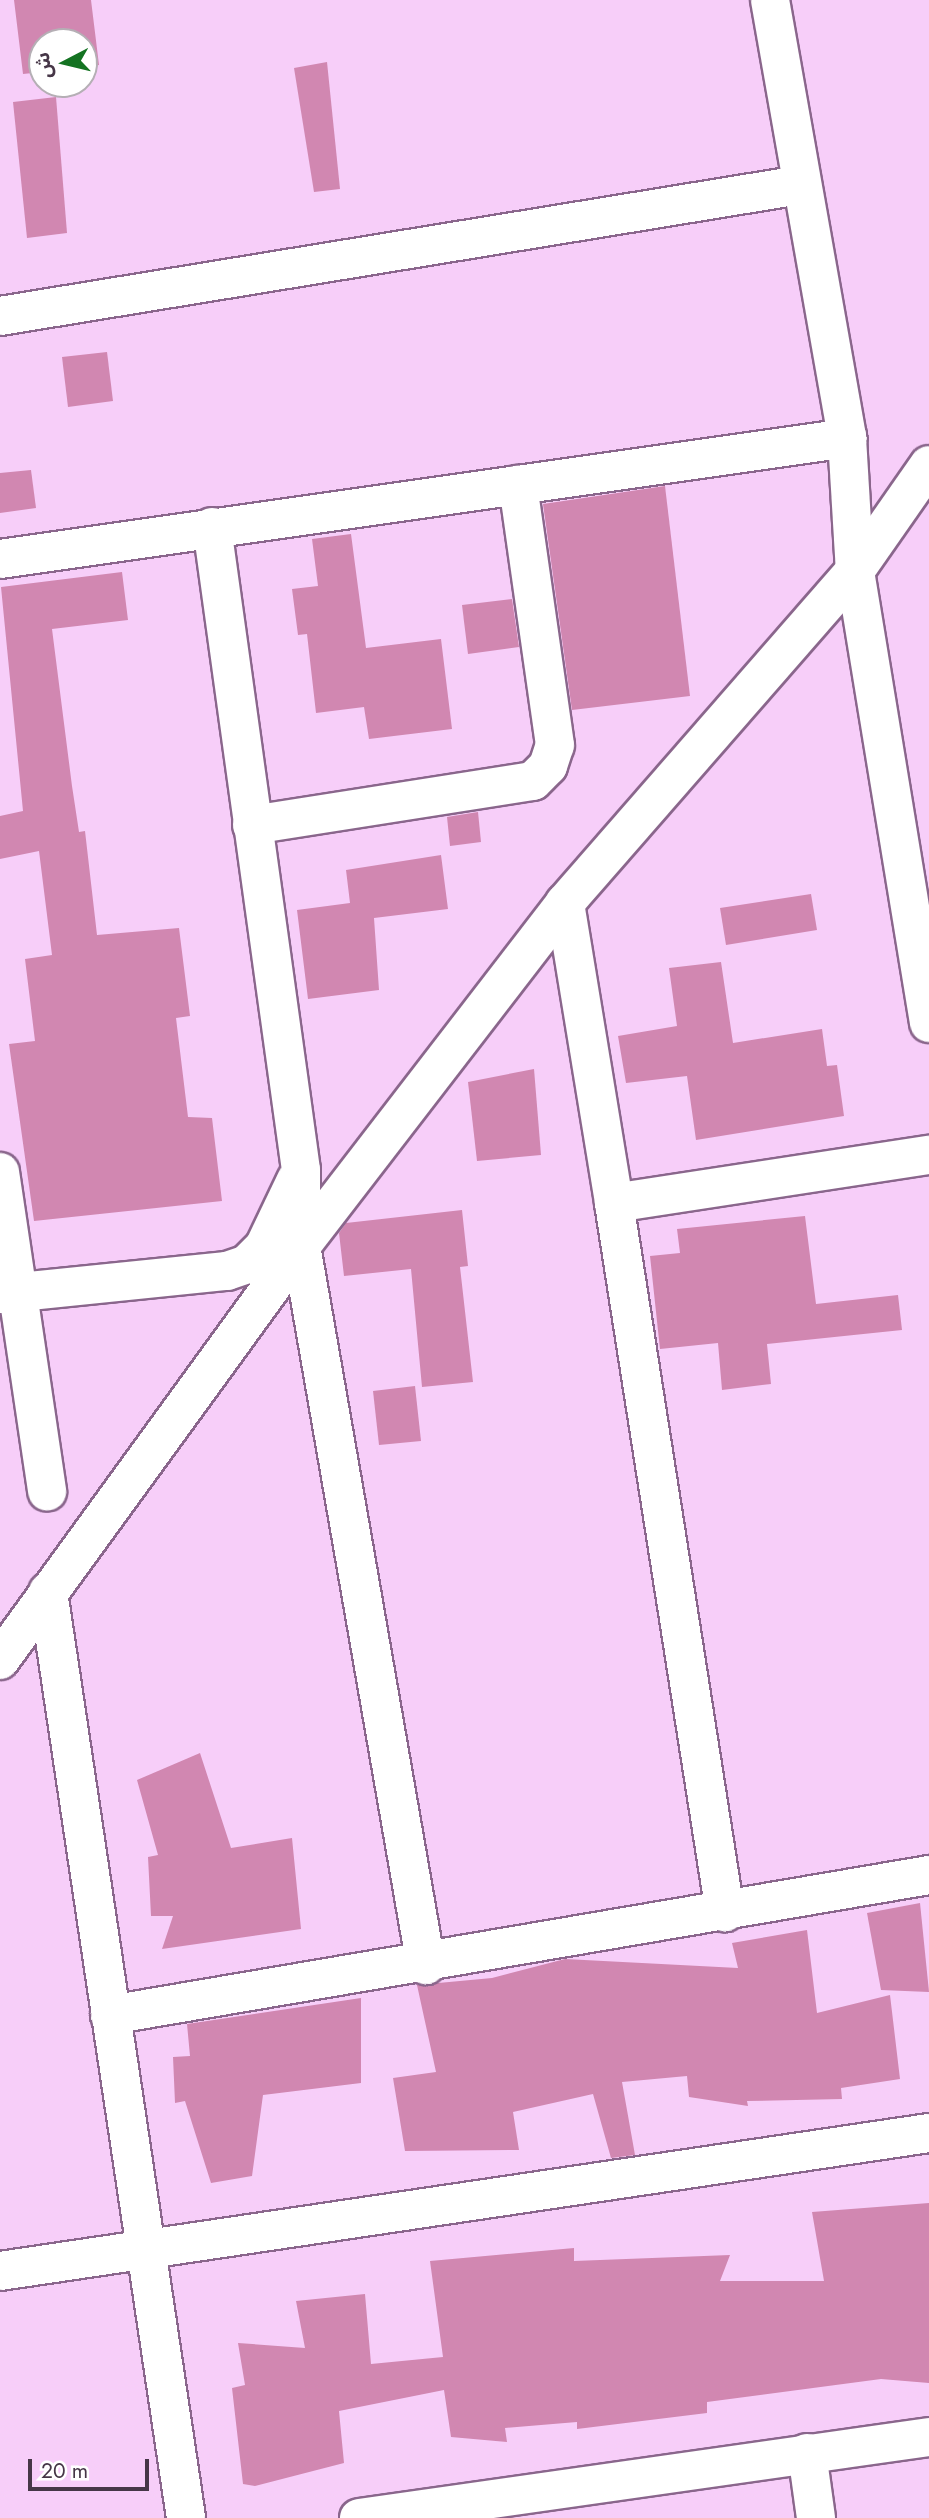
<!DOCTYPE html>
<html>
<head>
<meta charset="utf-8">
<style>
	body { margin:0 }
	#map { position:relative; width:929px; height:2518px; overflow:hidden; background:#f7cef9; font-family:Jost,"Noto Sans Arabic",sans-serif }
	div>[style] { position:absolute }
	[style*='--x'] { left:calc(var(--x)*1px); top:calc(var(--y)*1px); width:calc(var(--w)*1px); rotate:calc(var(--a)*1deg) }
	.building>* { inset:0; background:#d187b1 }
	.roads { filter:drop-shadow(2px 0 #8a668c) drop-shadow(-2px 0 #8a668c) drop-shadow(0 2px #8a668c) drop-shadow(0 -2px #8a668c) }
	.minor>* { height:38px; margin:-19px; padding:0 19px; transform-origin:19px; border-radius:19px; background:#fff }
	span { translate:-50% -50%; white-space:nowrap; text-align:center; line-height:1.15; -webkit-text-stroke:5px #fff; paint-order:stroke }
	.north { position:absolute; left:28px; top:28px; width:70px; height:70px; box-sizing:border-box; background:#fff; border:2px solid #b5afb5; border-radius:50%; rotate:263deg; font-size:19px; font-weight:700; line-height:28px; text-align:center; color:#463647 }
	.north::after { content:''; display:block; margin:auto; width:24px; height:32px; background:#147322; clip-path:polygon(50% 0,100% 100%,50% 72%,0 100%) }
	.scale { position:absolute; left:28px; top:2459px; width:121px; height:32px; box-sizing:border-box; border:4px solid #463647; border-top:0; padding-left:9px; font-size:21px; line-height:24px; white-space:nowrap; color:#463647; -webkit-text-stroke:5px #fff; paint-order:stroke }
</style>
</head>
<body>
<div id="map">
	<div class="building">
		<i style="clip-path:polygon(14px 0,91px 0,99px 65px,84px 67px,84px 42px,42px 42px,42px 72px,23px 74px)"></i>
		<i style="clip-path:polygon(327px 62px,340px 189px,314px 192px,294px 68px)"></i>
		<i style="clip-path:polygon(56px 97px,67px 233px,27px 238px,13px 102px)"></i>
		<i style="clip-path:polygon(107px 352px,113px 401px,68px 407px,62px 357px)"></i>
		<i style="clip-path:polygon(31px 470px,36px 508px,0 513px,0 473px)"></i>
		<i style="clip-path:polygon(665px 486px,690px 696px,572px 710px,543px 504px)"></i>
		<i style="clip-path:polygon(351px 534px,366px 648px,441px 639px,452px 729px,369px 739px,364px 707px,316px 713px,307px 634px,298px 635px,292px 589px,318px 586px,312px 539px)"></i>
		<i style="clip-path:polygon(122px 572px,128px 620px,52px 629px,72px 786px,79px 832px,85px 831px,97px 935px,179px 928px,190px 1016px,176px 1018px,188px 1117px,212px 1118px,222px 1201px,34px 1221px,9px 1044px,35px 1041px,25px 959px,52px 955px,39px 851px,0 859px,0 816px,23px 811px,1px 587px)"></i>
		<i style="clip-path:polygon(512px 599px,519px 647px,468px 654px,462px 605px)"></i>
		<i style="clip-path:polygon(478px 812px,481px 842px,450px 846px,447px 817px)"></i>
		<i style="clip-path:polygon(441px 855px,448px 909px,374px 918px,379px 990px,308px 999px,297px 910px,350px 903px,346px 870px)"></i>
		<i style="clip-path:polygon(811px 894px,817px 930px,726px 945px,720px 908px)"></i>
		<i style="clip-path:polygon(721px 962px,733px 1043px,822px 1029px,827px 1066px,837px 1065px,844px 1116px,696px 1140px,687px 1076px,626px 1083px,618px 1036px,677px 1026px,669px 968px)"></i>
		<i style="clip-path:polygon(534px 1069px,541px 1155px,477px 1161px,468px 1082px)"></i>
		<i style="clip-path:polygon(462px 1210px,468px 1266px,460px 1267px,473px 1382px,422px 1387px,411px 1269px,344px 1276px,339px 1233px,346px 1223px)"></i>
		<i style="clip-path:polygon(805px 1216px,816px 1304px,898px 1295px,902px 1330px,767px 1344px,771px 1384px,722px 1390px,718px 1343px,660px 1349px,650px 1256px,680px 1253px,677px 1229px)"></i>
		<i style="clip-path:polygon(415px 1386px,421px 1441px,379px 1445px,373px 1391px)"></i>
		<i style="clip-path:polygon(200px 1753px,231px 1848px,292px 1838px,301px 1929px,162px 1949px,173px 1916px,151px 1916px,148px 1857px,158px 1855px,137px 1780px)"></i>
		<i style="clip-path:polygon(920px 1903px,929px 1992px,881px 1990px,867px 1913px)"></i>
		<i style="clip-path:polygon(807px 1930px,817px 2013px,890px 1995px,900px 2079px,841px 2088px,842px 2099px,747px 2101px,748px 2106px,689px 2097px,687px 2076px,622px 2082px,635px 2155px,611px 2158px,593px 2094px,513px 2112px,519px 2150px,405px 2151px,393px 2078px,436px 2072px,417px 1985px,492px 1978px,565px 1959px,738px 1968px,732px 1943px)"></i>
		<i style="clip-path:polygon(361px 1998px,361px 2083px,263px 2095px,252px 2176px,211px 2183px,185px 2101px,175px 2103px,173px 2057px,190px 2056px,187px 2024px)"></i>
		<i style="clip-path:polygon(929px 2203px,929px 2383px,881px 2379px,707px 2402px,707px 2413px,577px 2429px,577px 2422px,505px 2428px,507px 2442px,451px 2437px,444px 2390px,339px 2411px,344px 2463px,255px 2486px,243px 2484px,232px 2388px,245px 2385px,238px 2343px,305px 2348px,296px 2301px,365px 2294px,371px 2364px,443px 2357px,430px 2261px,574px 2248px,574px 2261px,730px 2255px,720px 2281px,824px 2281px,812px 2212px)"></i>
	</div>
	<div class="roads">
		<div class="minor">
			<i style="--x:770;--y:0;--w:445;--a:80"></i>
			<i style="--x:847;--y:438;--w:133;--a:86.6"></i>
			<i style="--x:855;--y:571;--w:458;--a:80.7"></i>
			<i style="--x:0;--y:316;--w:811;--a:-9.3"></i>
			<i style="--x:212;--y:527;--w:649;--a:82.12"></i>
			<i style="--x:301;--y:1170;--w:76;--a:90"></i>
			<i style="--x:301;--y:1246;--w:730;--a:80.14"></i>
			<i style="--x:0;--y:559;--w:856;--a:-8.13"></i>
			<i style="--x:252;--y:825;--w:284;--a:-8.9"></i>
			<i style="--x:533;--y:781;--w:21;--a:-45"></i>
			<i style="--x:548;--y:766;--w:22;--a:-72"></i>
			<i style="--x:555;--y:745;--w:263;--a:-98.1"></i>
			<i style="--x:565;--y:903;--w:304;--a:80.7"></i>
			<i style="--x:614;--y:1203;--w:319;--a:-8.7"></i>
			<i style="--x:0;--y:1172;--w:323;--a:81.6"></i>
			<i style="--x:614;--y:1203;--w:718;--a:81.1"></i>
			<i style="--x:0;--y:1294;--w:228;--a:-5.8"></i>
			<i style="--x:227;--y:1271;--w:21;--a:-19"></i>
			<i style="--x:247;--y:1264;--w:24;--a:-45"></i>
			<i style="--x:264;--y:1247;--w:74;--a:-64.5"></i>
			<i style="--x:48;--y:1592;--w:936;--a:81.52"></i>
			<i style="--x:0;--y:1660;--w:512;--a:-53.98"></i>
			<i style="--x:301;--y:1246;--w:433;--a:-52.4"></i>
			<i style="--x:565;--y:903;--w:441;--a:-48.9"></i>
			<i style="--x:855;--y:571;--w:129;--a:-55.1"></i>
			<i style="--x:110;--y:2015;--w:831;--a:-9.7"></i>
			<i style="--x:0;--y:2271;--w:939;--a:-8.45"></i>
			<i style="--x:807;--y:2453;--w:66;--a:82.1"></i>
			<i style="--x:359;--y:2518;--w:576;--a:-8.09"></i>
		</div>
	</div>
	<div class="north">ش</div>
	<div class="scale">20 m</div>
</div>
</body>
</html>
